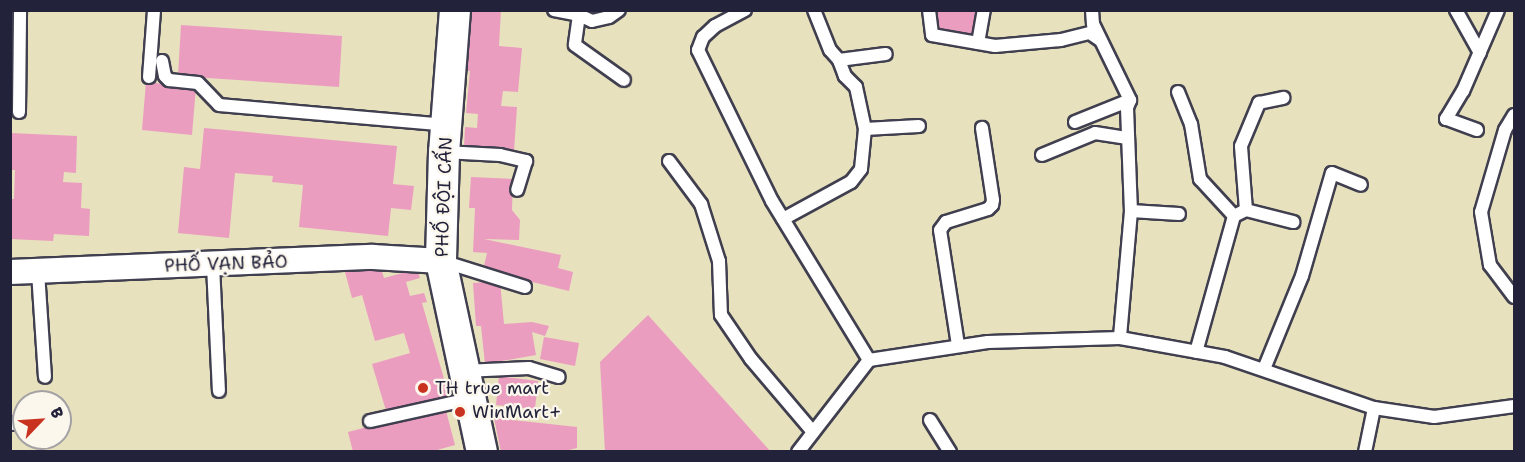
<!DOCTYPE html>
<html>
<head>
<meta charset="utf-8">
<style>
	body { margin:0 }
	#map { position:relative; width:1525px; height:462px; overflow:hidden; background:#e7e1be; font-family:"Shantell Sans",sans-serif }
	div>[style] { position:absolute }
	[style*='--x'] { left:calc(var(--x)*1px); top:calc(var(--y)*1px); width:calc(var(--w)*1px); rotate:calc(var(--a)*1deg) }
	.building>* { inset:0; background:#eb9dbf }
	.roads { filter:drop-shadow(2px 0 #403f4f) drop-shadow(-2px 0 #403f4f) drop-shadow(0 2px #403f4f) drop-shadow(0 -2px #403f4f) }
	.service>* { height:12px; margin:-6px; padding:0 6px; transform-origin:6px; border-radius:6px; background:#fff }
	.minor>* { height:24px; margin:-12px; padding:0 12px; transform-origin:12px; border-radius:12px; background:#fff }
	.tertiary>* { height:30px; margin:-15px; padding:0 15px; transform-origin:15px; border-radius:15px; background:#fff }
	.dots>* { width:16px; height:16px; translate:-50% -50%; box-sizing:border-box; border:3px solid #fbf7ec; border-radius:50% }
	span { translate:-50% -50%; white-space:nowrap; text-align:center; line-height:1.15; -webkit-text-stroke:4.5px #fbf7ec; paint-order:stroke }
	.street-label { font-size:18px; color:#22223b }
	.poi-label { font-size:18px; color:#22223b }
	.left { translate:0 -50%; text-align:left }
	.frame { position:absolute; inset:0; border:12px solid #22223b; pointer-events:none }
	.north { position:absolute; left:12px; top:390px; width:60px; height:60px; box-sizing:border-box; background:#fbf7ec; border:2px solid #a4a2a5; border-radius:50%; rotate:65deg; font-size:16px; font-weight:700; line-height:24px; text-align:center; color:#22223b }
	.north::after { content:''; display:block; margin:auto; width:21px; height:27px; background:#c8321e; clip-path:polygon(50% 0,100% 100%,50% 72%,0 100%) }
</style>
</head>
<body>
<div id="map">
	<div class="building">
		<i style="clip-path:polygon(469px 10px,501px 10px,499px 46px,522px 48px,518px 92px,503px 91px,501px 106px,517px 107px,514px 151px,464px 147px,465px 127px,477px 128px,478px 114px,466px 113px,470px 71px,465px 70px)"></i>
		<i style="clip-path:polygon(936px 10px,982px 11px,978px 38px,933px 30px)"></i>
		<i style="clip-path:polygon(181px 25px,342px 36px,339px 87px,178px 76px)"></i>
		<i style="clip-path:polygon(146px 82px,196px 87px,192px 135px,142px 130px)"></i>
		<i style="clip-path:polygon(204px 128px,397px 146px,393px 184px,414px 186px,411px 210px,391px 208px,388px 236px,299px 227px,303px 185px,272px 182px,273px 176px,235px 173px,229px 238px,178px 233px,184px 167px,200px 169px)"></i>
		<i style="clip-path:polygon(10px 133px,77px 136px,76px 173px,64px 172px,63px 182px,82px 183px,81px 208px,90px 209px,89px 236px,54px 234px,53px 241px,10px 239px,10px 199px,14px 199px,15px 170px,10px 170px)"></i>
		<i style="clip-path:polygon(471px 177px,513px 179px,512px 210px,520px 220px,519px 240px,484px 239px,561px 255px,558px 268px,573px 272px,569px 291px,483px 270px,487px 253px,473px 252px,475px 208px,469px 208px)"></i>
		<i style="clip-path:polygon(379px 262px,384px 278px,417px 269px,420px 278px,406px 282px,410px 296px,424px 293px,427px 302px,422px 303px,449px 396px,387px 414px,372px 364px,410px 353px,404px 333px,375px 341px,362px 295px,352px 298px,345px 272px)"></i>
		<i style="clip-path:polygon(500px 281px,504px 324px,532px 322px,549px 326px,545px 336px,532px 332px,536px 355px,485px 364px,481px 326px,476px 326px,473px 283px)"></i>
		<i style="clip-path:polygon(648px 315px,771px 452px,605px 452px,600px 362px)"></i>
		<i style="clip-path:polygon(544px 337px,579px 343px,575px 366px,540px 359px)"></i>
		<i style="clip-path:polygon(499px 376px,538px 381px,535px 409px,496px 405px)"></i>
		<i style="clip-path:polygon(445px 407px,455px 445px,430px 452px,353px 452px,348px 432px)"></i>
		<i style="clip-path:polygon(494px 418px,577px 427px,577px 448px,561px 452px,501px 452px)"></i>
	</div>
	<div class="roads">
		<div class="service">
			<i style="--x:554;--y:10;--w:25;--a:11"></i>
			<i style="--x:579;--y:15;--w:14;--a:25"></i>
			<i style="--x:592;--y:21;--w:17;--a:-13"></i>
			<i style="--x:609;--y:17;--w:12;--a:-35"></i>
			<i style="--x:745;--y:10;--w:34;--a:152"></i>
			<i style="--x:715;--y:26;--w:16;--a:137"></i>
			<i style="--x:703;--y:37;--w:14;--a:111"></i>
			<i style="--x:698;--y:50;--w:168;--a:63.9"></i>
			<i style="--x:772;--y:201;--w:186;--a:58.6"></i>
			<i style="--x:929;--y:10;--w:25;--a:83"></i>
			<i style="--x:932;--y:35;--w:64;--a:9.9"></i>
			<i style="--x:995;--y:46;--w:66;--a:-5.2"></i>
			<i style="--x:1061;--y:40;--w:30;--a:-14"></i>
			<i style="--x:1090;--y:33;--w:12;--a:35"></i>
			<i style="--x:1092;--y:10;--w:14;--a:86"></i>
			<i style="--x:1093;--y:24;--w:85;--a:64"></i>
			<i style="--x:1130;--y:100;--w:9;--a:111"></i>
			<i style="--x:1127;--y:108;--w:103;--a:87.8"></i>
			<i style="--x:1131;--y:211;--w:127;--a:95"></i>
			<i style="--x:1456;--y:10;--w:49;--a:60.8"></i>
			<i style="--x:579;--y:15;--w:30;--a:98"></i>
			<i style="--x:575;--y:45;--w:60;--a:35.5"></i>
			<i style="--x:978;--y:43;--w:34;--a:-80"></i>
			<i style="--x:839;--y:60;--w:47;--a:-7.3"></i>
			<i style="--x:162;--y:61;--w:15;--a:79"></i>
			<i style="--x:165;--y:76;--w:6;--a:45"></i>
			<i style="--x:169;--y:80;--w:29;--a:6"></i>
			<i style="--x:198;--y:83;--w:30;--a:46"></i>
			<i style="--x:219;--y:105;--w:228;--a:5"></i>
			<i style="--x:149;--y:77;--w:67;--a:-85.7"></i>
			<i style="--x:1178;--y:92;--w:35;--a:68"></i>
			<i style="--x:1191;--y:124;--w:56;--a:80.7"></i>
			<i style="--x:1200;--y:179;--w:50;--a:47.4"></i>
			<i style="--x:1234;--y:216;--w:141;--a:105.6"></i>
			<i style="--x:19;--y:112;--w:102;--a:-89.4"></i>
			<i style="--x:1514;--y:115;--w:17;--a:121"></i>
			<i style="--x:1505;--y:130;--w:85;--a:106.3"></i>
			<i style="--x:1481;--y:212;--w:54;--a:80.4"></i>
			<i style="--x:1490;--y:265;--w:40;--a:53"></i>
			<i style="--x:1075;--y:122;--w:59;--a:-21.8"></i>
			<i style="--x:865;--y:129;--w:54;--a:-3.2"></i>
			<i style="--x:1477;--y:130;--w:33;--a:-160"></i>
			<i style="--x:1446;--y:119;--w:33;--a:-59"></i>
			<i style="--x:1463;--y:91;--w:88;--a:-66.6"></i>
			<i style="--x:444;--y:152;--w:56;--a:3.1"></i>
			<i style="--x:500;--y:155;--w:27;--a:13"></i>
			<i style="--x:526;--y:161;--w:30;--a:107"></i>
			<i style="--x:1042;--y:155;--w:57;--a:-22.5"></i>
			<i style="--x:1095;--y:133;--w:33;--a:9"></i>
			<i style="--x:669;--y:161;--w:54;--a:53.3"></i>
			<i style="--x:701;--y:204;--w:60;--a:72.5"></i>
			<i style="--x:719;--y:261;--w:54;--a:87.9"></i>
			<i style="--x:721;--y:315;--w:53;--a:55.7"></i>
			<i style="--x:751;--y:359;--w:96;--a:49.7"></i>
			<i style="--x:1246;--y:210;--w:49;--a:14.3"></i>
			<i style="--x:1131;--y:211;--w:48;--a:3.6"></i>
			<i style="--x:1234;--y:216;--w:13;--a:-27"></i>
			<i style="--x:1246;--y:210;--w:64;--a:-94.5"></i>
			<i style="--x:1241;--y:146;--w:47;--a:-67.3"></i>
			<i style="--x:1259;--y:103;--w:25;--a:-12"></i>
			<i style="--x:783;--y:219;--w:77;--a:-28.6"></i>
			<i style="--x:851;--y:182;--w:16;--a:-52"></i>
			<i style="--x:861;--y:169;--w:40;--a:-84.3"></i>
			<i style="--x:865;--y:129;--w:43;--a:-102.1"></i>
			<i style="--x:856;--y:87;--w:16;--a:-135"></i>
			<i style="--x:845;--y:76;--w:17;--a:-111"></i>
			<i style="--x:839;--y:60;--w:13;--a:-132"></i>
			<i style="--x:830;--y:50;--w:43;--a:-111.8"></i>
			<i style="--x:442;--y:261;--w:87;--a:17.4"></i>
			<i style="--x:213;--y:265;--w:126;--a:87.3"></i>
			<i style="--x:38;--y:272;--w:105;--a:86.2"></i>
			<i style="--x:958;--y:345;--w:116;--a:-98.9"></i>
			<i style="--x:940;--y:230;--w:10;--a:-53"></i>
			<i style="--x:946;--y:222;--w:44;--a:-17.2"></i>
			<i style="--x:988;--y:209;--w:6;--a:-45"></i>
			<i style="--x:992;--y:205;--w:5;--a:-79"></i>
			<i style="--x:993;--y:200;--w:73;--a:-98.7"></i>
			<i style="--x:1264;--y:369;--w:100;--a:-67.8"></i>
			<i style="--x:1302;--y:276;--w:107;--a:-73.8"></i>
			<i style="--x:1332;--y:173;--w:31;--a:22"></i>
			<i style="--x:464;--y:371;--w:65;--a:-2.6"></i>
			<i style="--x:529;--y:368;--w:31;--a:17"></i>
			<i style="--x:930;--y:420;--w:38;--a:58"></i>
			<i style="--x:370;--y:421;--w:101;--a:-12.5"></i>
			<i style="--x:10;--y:424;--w:14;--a:-4"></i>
			<i style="--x:798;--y:452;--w:116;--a:-52.3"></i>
			<i style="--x:869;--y:360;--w:120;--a:-8.6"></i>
			<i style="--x:988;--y:342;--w:132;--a:-1.7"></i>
			<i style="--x:1120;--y:338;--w:28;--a:10"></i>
			<i style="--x:1148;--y:343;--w:78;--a:10.3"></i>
			<i style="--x:1225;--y:357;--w:157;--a:18.9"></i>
			<i style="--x:1374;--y:408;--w:61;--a:8.5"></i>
			<i style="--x:1434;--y:417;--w:81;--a:-7.8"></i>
			<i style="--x:1365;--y:452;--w:45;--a:-78.4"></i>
		</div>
		<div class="minor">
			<i style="--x:10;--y:272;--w:363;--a:-2.4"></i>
			<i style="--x:373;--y:257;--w:68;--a:3.4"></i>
		</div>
		<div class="tertiary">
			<i style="--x:455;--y:10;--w:142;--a:94.4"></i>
			<i style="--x:444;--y:152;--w:109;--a:91.6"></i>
			<i style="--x:441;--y:261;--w:195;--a:77.9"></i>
		</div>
	</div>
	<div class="dots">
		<i style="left:423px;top:388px;background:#c8321e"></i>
		<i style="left:460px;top:412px;background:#c8321e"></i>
	</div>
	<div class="street-label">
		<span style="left:444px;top:197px;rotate:-88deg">PHỐ ĐỘI CẤN</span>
		<span style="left:226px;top:264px;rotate:-2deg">PHỐ VẠN BẢO</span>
	</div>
	<div class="poi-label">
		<span class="left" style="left:435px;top:388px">TH true mart</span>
		<span class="left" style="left:472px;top:412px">WinMart+</span>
	</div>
	<div class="frame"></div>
	<div class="north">B</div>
</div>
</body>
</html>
